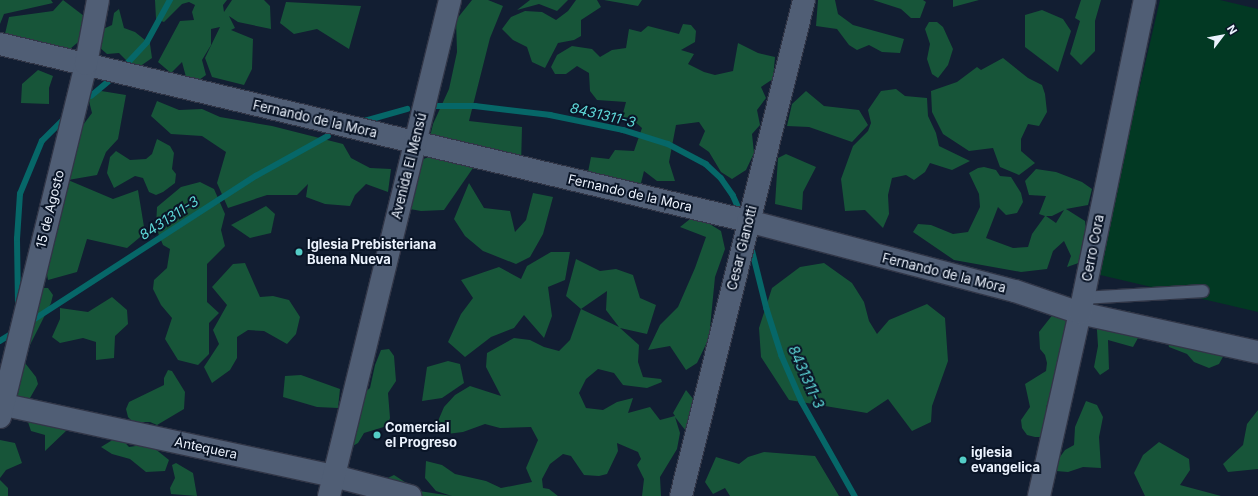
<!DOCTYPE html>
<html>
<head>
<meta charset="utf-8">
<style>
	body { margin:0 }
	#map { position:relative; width:1258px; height:496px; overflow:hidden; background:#121e32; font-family:Inter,sans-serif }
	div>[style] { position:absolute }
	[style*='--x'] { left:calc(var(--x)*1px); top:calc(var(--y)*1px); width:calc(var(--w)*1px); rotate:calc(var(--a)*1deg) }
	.green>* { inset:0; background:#023923 }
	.forest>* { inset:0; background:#175539 }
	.stream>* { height:5.5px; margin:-2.75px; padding:0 2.75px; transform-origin:2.75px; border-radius:2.75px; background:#066768 }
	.roads { filter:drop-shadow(1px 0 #313647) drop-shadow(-1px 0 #313647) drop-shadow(0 1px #313647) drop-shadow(0 -1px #313647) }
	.lane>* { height:12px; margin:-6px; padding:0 6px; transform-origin:6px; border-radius:6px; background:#505e75 }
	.street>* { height:22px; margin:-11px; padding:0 11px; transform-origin:11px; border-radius:11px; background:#505e75 }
	.dots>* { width:11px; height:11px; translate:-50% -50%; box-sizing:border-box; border:2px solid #0a1527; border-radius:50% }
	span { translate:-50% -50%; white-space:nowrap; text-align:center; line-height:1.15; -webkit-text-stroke:4px #0a1527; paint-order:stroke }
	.street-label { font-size:13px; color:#ebf2fd }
	.poi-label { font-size:13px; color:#ebf2fd; font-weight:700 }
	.left { translate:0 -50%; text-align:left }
	.water-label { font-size:14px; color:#5ed8d8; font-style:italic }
	.north { position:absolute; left:1202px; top:16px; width:40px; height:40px; -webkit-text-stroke:3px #0a1527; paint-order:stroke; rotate:58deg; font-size:11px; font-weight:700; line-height:16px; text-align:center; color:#ebf2fd }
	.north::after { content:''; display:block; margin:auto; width:14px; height:18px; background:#ebf2fd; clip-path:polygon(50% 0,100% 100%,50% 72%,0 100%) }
</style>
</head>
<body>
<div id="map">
	<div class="green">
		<i style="clip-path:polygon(1160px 0,1220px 0,1258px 9px,1258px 312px,1096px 274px)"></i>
	</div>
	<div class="forest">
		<i style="clip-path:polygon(0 0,51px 0,53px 3px,4px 14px,0 24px)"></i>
		<i style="clip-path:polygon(63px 0,84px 16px,83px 38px,58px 59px,4px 38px,9px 17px,53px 11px)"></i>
		<i style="clip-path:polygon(155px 0,227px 0,223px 5px,224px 12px,232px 0,264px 0,270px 6px,271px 29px,238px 22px,229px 16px,235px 28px,231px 30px,253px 39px,252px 69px,244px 85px,212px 77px,205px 58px,220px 27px,211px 29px,211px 45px,202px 60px,206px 75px,199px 80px,192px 81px,186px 77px,182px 62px,171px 73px,158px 62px,180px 21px,194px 20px,192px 12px,195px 5px,189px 2px,182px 4px,164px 22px,156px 19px)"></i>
		<i style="clip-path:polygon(472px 0,488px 0,503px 6px,490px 38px,469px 121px,522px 127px,521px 166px,430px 137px,433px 124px,449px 89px,457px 52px,456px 20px)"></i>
		<i style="clip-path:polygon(530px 0,568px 0,557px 11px,539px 4px,517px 10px)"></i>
		<i style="clip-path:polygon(576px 0,597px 0,601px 7px,581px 20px,581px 36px,574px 40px,558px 43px,545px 68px,532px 62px,527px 47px,513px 40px,502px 29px,511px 17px,525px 11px,542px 12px,556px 20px,568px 11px)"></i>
		<i style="clip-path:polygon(604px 0,642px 0,638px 6px)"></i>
		<i style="clip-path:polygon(818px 0,835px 0,838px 14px,853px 25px,904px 39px,900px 53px,882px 52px,869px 45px,857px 50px,849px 45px,837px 29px,816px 26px)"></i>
		<i style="clip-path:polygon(873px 0,923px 0,926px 2px,920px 18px,911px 18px,901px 9px)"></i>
		<i style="clip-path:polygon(953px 0,979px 0,953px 7px)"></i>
		<i style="clip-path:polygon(1081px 0,1101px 0,1095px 21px,1095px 51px,1081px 65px,1070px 54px,1080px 21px,1075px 18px)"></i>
		<i style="clip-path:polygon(286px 2px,361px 6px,349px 49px,317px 29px,294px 34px,280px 23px)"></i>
		<i style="clip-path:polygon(119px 9px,124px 28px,135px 32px,150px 44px,152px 58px,139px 67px,131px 65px,119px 53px,107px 54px,98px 46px,101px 30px,112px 25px,114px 13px)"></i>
		<i style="clip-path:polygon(1042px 10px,1063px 19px,1071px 31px,1058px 72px,1025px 47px,1025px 15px)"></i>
		<i style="clip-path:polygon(929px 22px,937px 22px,943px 27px,953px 49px,948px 65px,938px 78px,932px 74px,927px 59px,930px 44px,925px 29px)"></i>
		<i style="clip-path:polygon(683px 24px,691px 25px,696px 31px,695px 42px,681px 50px,694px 54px,688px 64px,704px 72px,715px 75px,733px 71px,738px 43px,758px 53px,775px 57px,773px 79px,761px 87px,766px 98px,757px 110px,760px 125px,752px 134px,754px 153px,746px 170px,732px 179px,721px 172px,709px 152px,699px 145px,705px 131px,699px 122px,676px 125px,669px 162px,675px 181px,657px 181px,644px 171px,641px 183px,618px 182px,588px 172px,591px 157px,609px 159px,615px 150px,634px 151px,642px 128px,634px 121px,622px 117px,626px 102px,597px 100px,590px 91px,589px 73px,577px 66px,566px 74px,555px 74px,551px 67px,557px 55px,572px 46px,592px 49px,600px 57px,612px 50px,626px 48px,629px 29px,641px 32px,648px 26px,679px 34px)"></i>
		<i style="clip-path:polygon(1003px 58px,1028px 78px,1042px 85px,1045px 94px,1047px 112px,1039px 126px,1028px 124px,1021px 139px,1021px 151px,1035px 163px,1019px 175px,1000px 167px,993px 148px,969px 151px,943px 134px,932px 112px,931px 91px,957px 82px,977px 67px,981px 70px)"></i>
		<i style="clip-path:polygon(38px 70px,53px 76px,49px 88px,49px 104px,21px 103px,22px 84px)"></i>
		<i style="clip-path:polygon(896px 89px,905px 96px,927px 98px,928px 116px,936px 133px,939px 146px,970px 161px,952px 170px,930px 163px,925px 172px,914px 180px,906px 175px,892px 178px,888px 195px,889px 214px,883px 228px,865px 210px,845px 211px,841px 179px,853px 146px,868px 131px,871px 123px,868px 110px,881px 91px)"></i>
		<i style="clip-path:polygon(95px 90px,126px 95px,118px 139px,106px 152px,97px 175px,68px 180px,113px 199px,138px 190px,145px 233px,127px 248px,87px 239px,77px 272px,48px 280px,44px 259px,77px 141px,83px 125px,92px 113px,88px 97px)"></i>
		<i style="clip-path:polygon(806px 91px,824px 106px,859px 110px,868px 125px,852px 142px,809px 127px,787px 126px,792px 104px)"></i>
		<i style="clip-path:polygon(157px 101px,179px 110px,202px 109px,220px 117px,272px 126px,343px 144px,351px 158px,370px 168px,391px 169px,388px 192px,366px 184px,355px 195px,350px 206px,325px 204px,306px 197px,308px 184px,297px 195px,267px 195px,228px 208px,217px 183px,226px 152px,202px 136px,171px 134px,151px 116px)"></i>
		<i style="clip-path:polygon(157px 139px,170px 146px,174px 153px,172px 169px,176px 174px,175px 183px,163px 192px,156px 195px,149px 192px,143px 178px,135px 176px,114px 188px,107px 173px,110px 157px,116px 151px,130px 160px,146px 159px,152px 154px)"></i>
		<i style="clip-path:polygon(786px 154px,816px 167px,803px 192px,802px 210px,775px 204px,778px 158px)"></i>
		<i style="clip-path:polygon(434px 155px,473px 168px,444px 210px,421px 211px,388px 205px,400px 168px)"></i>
		<i style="clip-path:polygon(evenodd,984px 167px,996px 170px,1000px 176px,1011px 177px,1021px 193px,1023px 202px,1017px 213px,1006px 215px,998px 207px,986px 238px,1013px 248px,1028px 247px,1032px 234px,1045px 216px,1039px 214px,1046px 196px,1029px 195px,1025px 181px,1036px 169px,1056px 172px,1082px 182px,1092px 189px,1088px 205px,1066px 209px,1085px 221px,1090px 259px,1067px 267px,1071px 256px,1064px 241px,1053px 251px,1047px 269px,1021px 272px,954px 260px,913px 232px,918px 224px,931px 225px,953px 234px,968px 232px,980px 207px,979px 194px,969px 173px,978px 168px,984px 167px,1064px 210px,1056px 223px,1046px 216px,1052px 216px,1064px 210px)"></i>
		<i style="clip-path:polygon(200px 182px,214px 189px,225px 214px,221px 230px,225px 246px,207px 264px,207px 302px,219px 313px,209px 323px,209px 354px,198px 365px,178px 360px,165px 339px,172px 318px,161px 305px,153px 289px,154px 280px,167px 268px,170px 249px,163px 245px,156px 228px,157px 207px,181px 187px)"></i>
		<i style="clip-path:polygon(469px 183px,484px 208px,510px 211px,515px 232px,526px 220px,533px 193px,553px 197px,543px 234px,530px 257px,516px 264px,483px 251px,465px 236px,454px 219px)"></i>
		<i style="clip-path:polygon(266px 206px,275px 214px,271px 233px,250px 238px,231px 225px)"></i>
		<i style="clip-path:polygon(695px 215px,721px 231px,725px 249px,715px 277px,709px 338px,697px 363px,686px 370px,670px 346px,648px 350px,660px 325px,678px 307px,695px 268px,706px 237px,680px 227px)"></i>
		<i style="clip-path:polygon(551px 252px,570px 252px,565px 280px,548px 287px,552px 316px,544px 338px,524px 315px,514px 328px,491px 337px,465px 357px,448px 342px,461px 314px,473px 298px,461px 280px,499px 267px,521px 279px,527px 266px)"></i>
		<i style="clip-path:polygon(evenodd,576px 259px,600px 271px,616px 269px,633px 275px,640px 298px,656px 305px,647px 334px,620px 328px,639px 345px,638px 362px,643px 377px,661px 379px,662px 382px,647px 388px,623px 385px,614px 373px,598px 369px,586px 379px,579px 393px,586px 408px,603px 410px,617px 402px,633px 398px,628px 413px,650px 407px,660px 420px,675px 416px,673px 413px,686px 390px,702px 410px,689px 435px,675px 417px,680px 433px,677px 449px,660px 477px,661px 496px,642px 496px,644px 479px,637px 465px,641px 459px,638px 452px,617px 443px,618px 451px,607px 474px,599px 476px,584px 475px,571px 456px,563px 454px,550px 464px,542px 479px,543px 488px,549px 489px,558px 496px,360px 496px,371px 486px,394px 475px,419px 491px,452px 496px,436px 491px,425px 478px,426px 461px,442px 465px,455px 474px,486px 481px,501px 488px,532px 482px,526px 468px,538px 440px,531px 427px,500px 428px,485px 424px,463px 432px,447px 434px,438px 421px,444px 407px,455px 395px,470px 386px,501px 396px,486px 367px,487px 353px,514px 338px,530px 340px,544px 347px,559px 351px,570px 340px,581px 309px,566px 296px,576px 259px,607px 291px,606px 310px,619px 327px,581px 309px,607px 291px)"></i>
		<i style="clip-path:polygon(245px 263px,260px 297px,273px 296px,289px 300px,300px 317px,296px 334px,287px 344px,264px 331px,248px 330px,237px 337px,237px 358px,230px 370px,212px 383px,204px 367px,219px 344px,213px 330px,227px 305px,212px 287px,233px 264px)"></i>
		<i style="clip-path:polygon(824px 263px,852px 283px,864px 302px,869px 321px,877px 334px,889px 320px,927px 304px,945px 318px,948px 361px,932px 406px,931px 422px,912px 431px,888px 399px,867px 413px,789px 400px,761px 357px,759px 328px,772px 288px,800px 267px)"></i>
		<i style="clip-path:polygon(40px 288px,48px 288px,53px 295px,51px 303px,25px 355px,25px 363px,36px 377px,38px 384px,30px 398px,22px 400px,14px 397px)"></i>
		<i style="clip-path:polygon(112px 297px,127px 310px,128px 324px,115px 336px,114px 358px,96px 360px,96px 342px,83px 338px,60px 343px,52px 337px,60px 319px,60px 308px,88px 312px)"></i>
		<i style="clip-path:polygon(1130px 311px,1138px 324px,1138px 338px,1133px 347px,1108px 340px,1109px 369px,1100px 375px,1094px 367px,1098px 346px,1096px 315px)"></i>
		<i style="clip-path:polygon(1054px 313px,1068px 314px,1062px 355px,1057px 360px,1057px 369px,1046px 408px,1048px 417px,1043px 437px,1035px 437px,1027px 435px,1022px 428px,1021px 420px,1030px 407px,1025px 384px,1046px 371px,1047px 363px,1045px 355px,1040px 349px,1039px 332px)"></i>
		<i style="clip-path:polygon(1167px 339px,1224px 355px,1219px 364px,1209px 368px,1194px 362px,1187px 354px,1169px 347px)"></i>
		<i style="clip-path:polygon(389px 349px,394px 356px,396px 381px,388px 393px,390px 418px,387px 426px,364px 433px,358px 443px,351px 447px,364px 393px,370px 388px,375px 365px,381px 350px)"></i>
		<i style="clip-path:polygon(448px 361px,460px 364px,464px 383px,442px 398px,422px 401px,427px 367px)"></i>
		<i style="clip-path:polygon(168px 370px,172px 371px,185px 392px,184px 409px,157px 425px,150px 422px,133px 422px,128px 417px,126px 409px,129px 402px,164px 385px,164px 378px)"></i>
		<i style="clip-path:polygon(301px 375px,340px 389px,338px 408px,317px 407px,283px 397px,285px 376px)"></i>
		<i style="clip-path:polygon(1086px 401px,1097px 405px,1103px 417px,1099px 437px,1101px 468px,1083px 467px,1068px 472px,1056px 471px,1057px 461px,1065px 450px,1074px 445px,1075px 427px)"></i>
		<i style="clip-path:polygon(1258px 410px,1258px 469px,1228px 472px,1223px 464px,1243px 445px,1247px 424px)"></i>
		<i style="clip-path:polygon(27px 419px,67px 430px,45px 451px,45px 435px,31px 431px)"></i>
		<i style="clip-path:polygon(119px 436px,129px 447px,149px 444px,169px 460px,165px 471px,146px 472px,130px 459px,112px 454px,101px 447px)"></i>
		<i style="clip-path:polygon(0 440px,15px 443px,22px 463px,6px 470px,0 478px)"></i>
		<i style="clip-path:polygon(1159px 442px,1189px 459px,1190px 470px,1180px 485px,1221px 496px,1145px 496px,1134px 473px,1143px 455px)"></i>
		<i style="clip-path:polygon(764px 452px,815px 456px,839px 496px,730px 496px,725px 488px,713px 494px,705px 482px,716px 457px,739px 464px,748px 457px)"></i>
		<i style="clip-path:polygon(176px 463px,193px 473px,197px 496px,171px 494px,170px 488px,175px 478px,172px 465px)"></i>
		<i style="clip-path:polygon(0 480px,8px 488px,8px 496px,0 496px)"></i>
	</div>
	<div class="stream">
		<i style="--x:123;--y:68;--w:35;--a:-47"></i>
		<i style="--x:147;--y:42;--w:48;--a:-61.3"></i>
		<i style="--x:91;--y:96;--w:30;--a:-40"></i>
		<i style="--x:429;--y:106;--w:46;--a:0"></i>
		<i style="--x:475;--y:106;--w:76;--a:6.8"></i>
		<i style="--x:550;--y:115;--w:75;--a:11.6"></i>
		<i style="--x:623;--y:130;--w:47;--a:17.3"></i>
		<i style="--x:668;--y:144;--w:43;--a:27.8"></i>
		<i style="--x:706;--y:164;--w:21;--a:43"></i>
		<i style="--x:721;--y:178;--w:21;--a:55"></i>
		<i style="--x:733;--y:195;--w:20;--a:66"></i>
		<i style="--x:361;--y:122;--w:48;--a:-15.8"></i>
		<i style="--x:751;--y:245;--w:66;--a:76"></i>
		<i style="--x:767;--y:309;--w:49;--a:72.3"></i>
		<i style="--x:782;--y:356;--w:50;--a:66.5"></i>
		<i style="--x:802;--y:402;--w:108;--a:60.6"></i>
		<i style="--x:18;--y:304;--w:65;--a:-90.9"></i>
		<i style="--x:17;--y:239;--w:45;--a:-86.2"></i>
		<i style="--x:20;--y:194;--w:57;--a:-67.5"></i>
		<i style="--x:42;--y:141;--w:34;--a:-45"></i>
		<i style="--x:30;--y:322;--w:269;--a:-32.9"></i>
		<i style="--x:256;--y:176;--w:82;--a:-29.1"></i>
		<i style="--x:0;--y:341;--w:15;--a:-32"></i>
	</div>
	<div class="roads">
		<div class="lane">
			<i style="--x:1083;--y:298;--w:120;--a:-3.3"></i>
		</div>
		<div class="street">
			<i style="--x:0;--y:44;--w:769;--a:13.31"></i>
			<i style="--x:748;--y:221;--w:276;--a:14.7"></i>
			<i style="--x:1015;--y:291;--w:69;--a:18.7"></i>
			<i style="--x:1080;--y:313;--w:182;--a:12.4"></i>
			<i style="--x:0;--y:404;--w:342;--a:12.2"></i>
			<i style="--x:334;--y:476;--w:79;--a:14.7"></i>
			<i style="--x:0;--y:417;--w:363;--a:-76.3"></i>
			<i style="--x:86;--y:64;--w:65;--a:-79.4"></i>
			<i style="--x:329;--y:496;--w:511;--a:-76.29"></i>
			<i style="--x:681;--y:496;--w:511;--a:-76.07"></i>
			<i style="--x:1039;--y:496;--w:188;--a:-77.4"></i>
			<i style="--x:1080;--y:313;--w:320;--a:-78.3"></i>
		</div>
	</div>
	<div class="dots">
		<i style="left:299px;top:252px;background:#54cdc7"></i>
		<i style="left:377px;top:435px;background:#54cdc7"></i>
		<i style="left:963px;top:460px;background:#54cdc7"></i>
	</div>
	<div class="street-label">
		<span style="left:315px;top:119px;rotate:13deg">Fernando de la Mora</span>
		<span style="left:409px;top:166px;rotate:-76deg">Avenida El Mensú</span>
		<span style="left:630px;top:193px;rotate:13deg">Fernando de la Mora</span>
		<span style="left:50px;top:209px;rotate:-76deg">15 de Agosto</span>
		<span style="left:742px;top:248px;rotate:-76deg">Cesar Gianotti</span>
		<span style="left:1093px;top:248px;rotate:-79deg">Cerro Cora</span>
		<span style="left:944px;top:273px;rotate:14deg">Fernando de la Mora</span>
		<span style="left:206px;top:448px;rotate:12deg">Antequera</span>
	</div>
	<div class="poi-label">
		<span class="left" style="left:307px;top:252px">Iglesia Prebisteriana<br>Buena Nueva</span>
		<span class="left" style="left:385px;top:435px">Comercial<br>el Progreso</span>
		<span class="left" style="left:971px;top:460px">iglesia<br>evangelica</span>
	</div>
	<div class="water-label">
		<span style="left:603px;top:115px;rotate:13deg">8431311-3</span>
		<span style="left:169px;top:218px;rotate:-33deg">8431311-3</span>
		<span style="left:806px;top:377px;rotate:66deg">8431311-3</span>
	</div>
	<div class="north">N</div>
</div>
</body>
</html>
